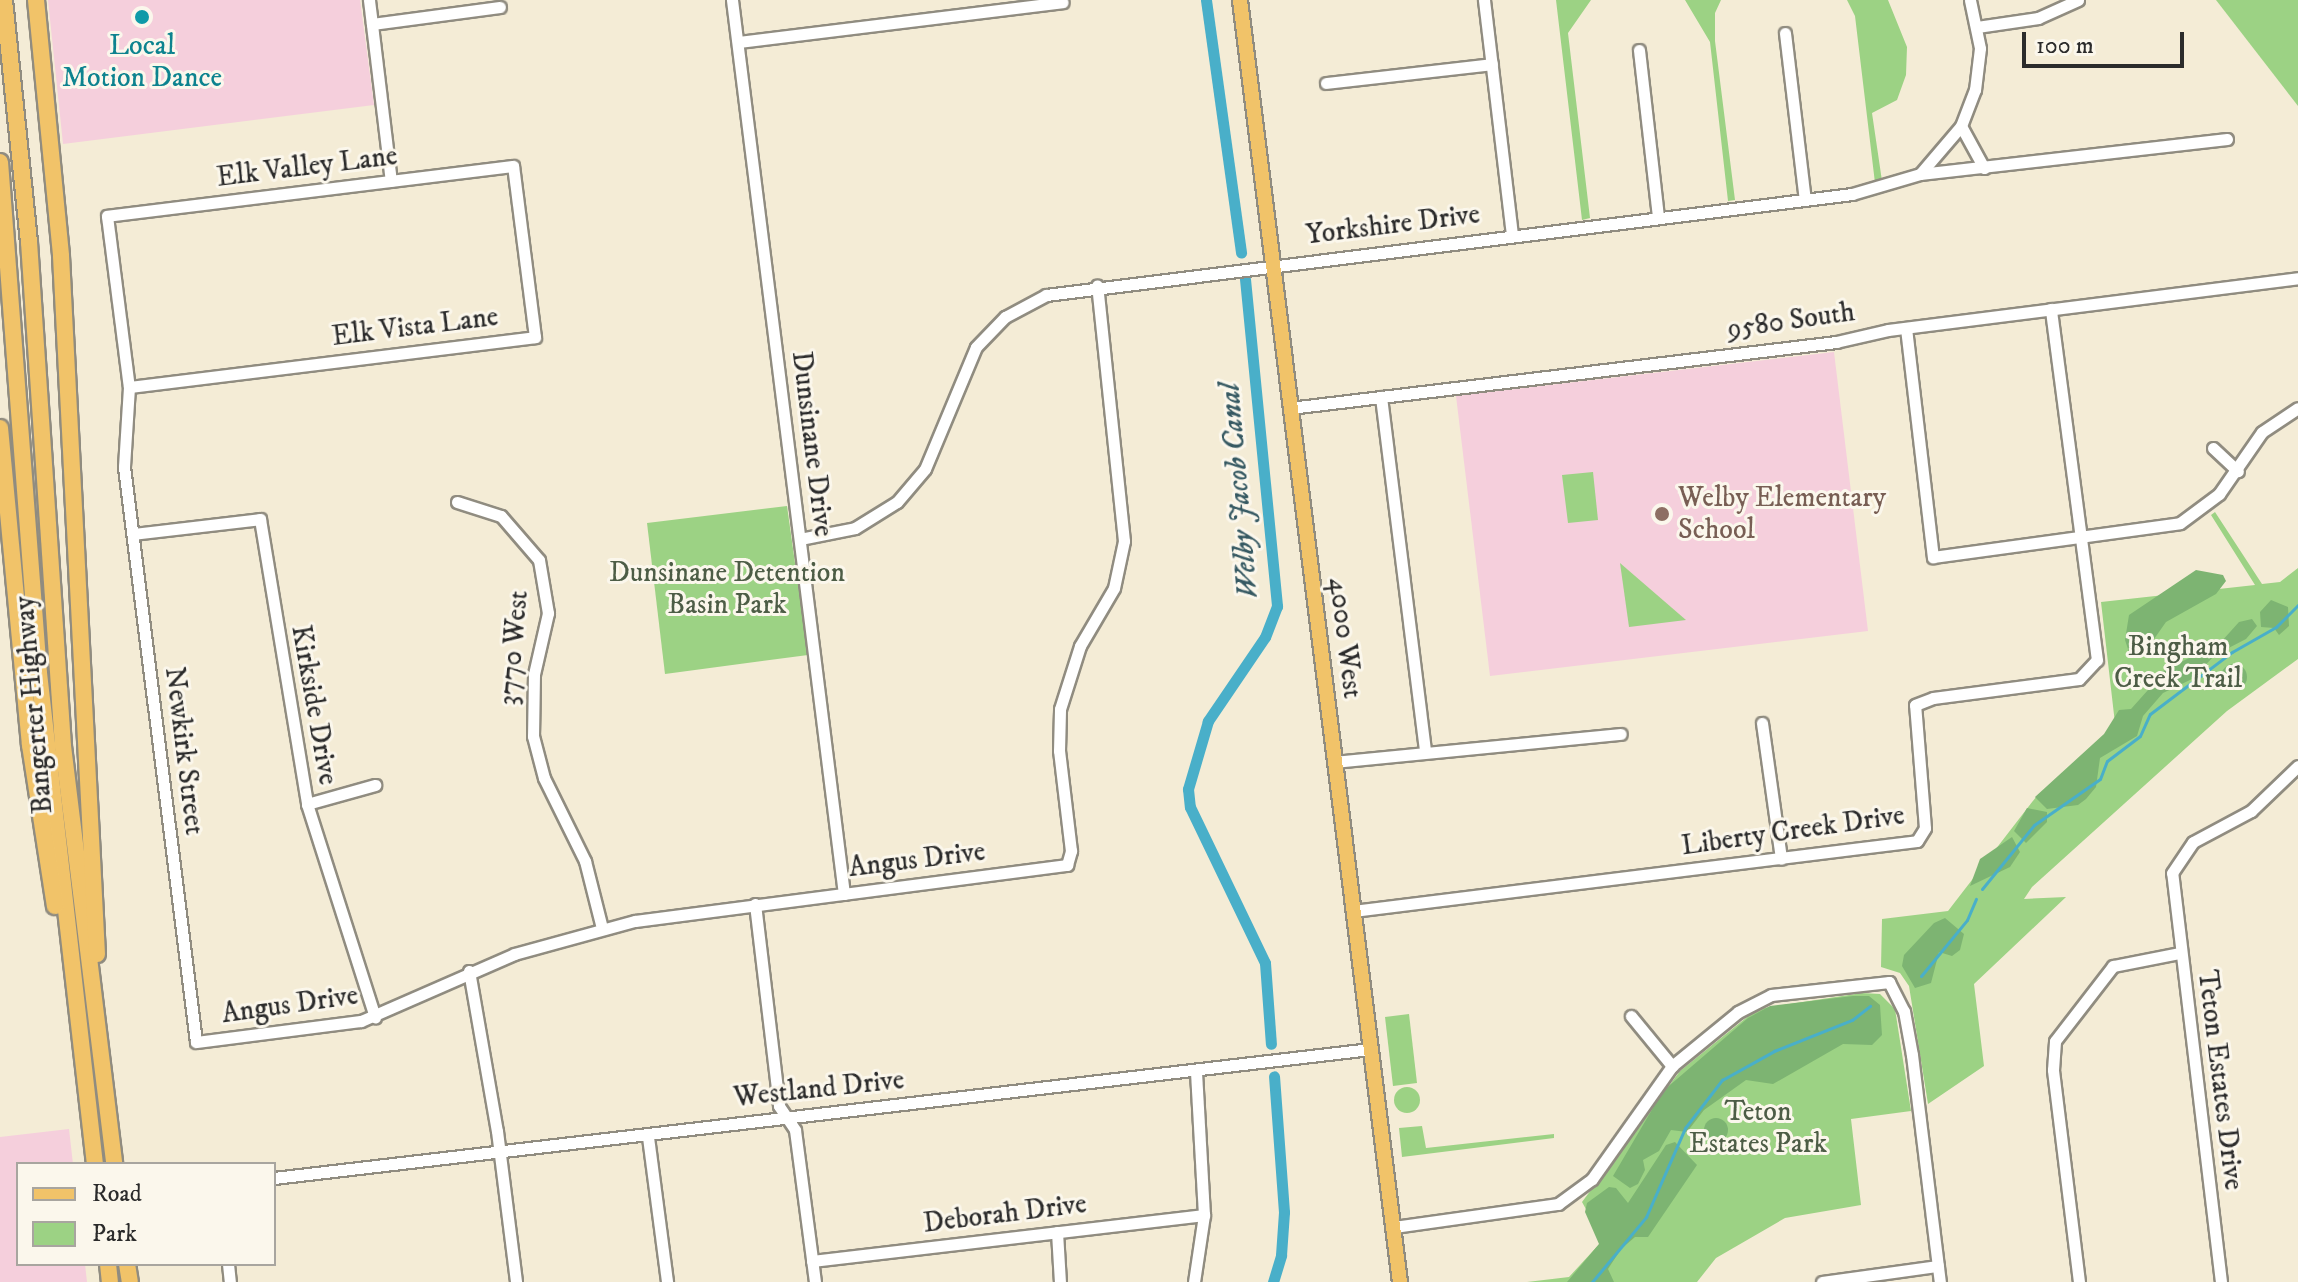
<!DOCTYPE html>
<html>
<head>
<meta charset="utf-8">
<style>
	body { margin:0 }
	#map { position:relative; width:2298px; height:1282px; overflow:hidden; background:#f4ecd6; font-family:"IM FELL DW Pica",serif }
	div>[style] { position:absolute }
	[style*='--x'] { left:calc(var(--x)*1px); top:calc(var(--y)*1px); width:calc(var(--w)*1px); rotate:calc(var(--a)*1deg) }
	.built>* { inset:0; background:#f5cfdc }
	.green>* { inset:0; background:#9cd284 }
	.round { border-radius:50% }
	.forest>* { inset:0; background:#7db472 }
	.stream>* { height:3px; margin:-1.5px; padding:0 1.5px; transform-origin:1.5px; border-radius:1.5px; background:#49afc9 }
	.canal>* { height:11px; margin:-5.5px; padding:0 5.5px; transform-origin:5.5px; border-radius:5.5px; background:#49afc9 }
	.roads { filter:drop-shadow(2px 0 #908c80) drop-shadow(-2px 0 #908c80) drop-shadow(0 2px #908c80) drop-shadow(0 -2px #908c80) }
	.minor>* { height:11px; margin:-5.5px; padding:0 5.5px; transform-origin:5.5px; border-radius:5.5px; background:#fff }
	.major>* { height:14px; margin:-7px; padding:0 7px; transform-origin:7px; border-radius:7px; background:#f1c369 }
	.highway>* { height:16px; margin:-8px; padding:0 8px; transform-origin:8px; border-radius:8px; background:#f1c369 }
	.dots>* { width:22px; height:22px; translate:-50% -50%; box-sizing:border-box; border:4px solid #fbf7ec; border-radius:50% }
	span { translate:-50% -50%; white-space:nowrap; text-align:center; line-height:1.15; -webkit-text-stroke:6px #fbf7ec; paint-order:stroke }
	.culture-label { font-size:28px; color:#0d838f }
	.street-label { font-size:28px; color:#2b2b2b }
	.education-label { font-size:28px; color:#785e54 }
	.left { translate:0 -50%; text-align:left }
	.park-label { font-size:28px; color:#4d5d46 }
	.water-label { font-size:30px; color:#365962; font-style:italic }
	.legend { position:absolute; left:16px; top:1162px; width:260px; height:104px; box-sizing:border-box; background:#fbf7ec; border:2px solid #a8a59f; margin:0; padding:10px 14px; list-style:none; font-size:24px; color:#2b2b2b }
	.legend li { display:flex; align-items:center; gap:16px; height:40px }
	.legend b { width:40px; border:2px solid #a8a59f }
	.scale { position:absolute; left:2022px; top:32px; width:162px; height:36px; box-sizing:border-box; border:4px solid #2b2b2b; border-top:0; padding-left:10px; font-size:24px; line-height:28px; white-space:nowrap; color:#2b2b2b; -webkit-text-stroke:6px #fbf7ec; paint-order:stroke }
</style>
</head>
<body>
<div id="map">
	<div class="built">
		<i style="clip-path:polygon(48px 0,360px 0,374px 105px,63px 144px)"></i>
		<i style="clip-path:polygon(1834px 352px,1868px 631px,1490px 676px,1456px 396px)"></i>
		<i style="clip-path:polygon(69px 1129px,73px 1164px,18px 1164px,18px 1264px,85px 1264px,87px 1282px,0 1282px,0 1137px)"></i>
	</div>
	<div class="green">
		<i style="clip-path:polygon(1556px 0,1591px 0,1568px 33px,1590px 218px,1582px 220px)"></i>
		<i style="clip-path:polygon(1685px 0,1721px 0,1715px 13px,1715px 41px,1735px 200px,1728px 201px,1710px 42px)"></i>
		<i style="clip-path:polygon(1847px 0,1888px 0,1907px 47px,1906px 75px,1897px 100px,1872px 113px,1882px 181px,1875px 183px,1855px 16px)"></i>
		<i style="clip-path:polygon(2216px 0,2298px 0,2298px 106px)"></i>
		<i style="clip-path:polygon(1593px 472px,1598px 520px,1568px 523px,1562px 475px)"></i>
		<i style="clip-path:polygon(787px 506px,808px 655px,665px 674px,647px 523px)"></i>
		<i style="clip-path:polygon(2215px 512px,2262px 584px,2280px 582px,2298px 568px,2298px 659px,2227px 711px,2032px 887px,2024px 899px,2066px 897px,1974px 984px,1984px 1066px,1928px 1104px,1909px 986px,1900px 973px,1881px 967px,1882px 919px,1948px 911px,2036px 797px,2116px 732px,2101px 602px,2255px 585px,2211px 515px)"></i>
		<i style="clip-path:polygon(1620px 563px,1686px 620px,1629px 627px)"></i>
		<i style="clip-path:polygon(1862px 993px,1880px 994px,1895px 1009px,1911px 1111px,1851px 1119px,1861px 1205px,1785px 1218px,1716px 1258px,1697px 1282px,1527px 1282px,1569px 1277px,1603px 1240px,1582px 1202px,1680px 1071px,1757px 1009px)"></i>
		<i style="clip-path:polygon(1409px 1014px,1417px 1083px,1393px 1086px,1385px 1017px)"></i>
		<i class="round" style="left:1394px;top:1087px;width:26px;height:26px"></i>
		<i style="clip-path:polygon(1422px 1126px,1426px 1148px,1554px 1134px,1554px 1138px,1402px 1157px,1399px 1128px)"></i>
	</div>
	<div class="forest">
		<i style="clip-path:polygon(2196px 570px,2223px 575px,2226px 581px,2216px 594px,2166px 622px,2147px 649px,2129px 652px,2125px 640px,2129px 615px)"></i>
		<i style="clip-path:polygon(2271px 600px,2288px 607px,2289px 626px,2279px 635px,2274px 628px,2261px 627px,2260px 612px)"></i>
		<i style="clip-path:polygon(2252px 619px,2257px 626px,2246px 639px,2215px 655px,2192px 679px,2163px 693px,2143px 716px,2137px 736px,2100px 758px,2096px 787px,2086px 799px,2078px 805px,2047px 809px,2035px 797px,2104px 734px,2119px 710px,2131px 709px,2148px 690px,2151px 677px,2221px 642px,2239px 622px)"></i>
		<i class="round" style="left:2221px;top:664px;width:26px;height:26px"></i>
		<i style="clip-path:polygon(2027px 808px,2047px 812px,2047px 822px,2026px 843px,2014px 831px)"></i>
		<i style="clip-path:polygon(2012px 837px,2020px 852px,2010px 867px,1970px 886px,1980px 859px)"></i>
		<i style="clip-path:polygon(1945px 918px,1964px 934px,1960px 950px,1952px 956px,1939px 952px,1931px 983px,1915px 988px,1902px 966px,1904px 955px,1934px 923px)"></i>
		<i style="clip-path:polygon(1853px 996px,1869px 996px,1880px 1005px,1882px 1035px,1872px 1045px,1843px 1044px,1773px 1084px,1746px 1080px,1704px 1110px,1687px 1132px,1671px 1130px,1659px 1151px,1643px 1160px,1645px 1170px,1638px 1184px,1630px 1188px,1613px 1176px,1663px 1091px,1748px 1018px,1770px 1006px)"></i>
		<i class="round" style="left:1704px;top:1118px;width:24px;height:24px"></i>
		<i style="clip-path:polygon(1675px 1142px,1697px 1165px,1648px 1237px,1635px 1237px,1621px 1249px,1608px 1269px,1614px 1282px,1567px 1282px,1599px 1244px,1585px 1212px,1587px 1203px,1609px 1187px,1616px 1188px,1628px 1203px,1666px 1145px)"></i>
	</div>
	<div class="stream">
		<i style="--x:1982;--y:889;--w:82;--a:-50.9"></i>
		<i style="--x:2034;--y:825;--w:80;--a:-34.9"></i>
		<i style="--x:2100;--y:779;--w:19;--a:-69"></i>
		<i style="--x:2107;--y:761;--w:41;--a:-37.1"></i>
		<i style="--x:2140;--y:736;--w:24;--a:-66"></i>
		<i style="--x:2150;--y:714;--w:103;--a:-37.1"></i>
		<i style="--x:2232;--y:652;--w:51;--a:-29.6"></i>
		<i style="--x:2276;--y:627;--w:31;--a:-45"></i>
		<i style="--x:1921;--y:976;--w:72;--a:-50.6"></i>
		<i style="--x:1967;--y:920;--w:23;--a:-67"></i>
		<i style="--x:1592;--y:1282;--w:85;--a:-50.3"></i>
		<i style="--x:1646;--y:1217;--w:97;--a:-66.3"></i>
		<i style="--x:1685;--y:1128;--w:61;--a:-52.4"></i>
		<i style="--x:1722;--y:1080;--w:60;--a:-29.1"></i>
		<i style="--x:1774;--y:1051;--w:84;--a:-21.7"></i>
		<i style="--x:1852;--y:1020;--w:23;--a:-38"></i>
	</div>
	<div class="canal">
		<i style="--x:1206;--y:0;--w:255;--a:82.1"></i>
		<i style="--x:1245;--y:279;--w:329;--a:84.4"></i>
		<i style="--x:1277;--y:606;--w:33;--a:111"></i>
		<i style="--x:1265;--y:637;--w:102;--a:124.2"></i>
		<i style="--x:1208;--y:721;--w:71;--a:106.4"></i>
		<i style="--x:1188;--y:789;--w:18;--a:84"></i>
		<i style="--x:1190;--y:807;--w:173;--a:64.3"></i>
		<i style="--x:1265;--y:963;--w:81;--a:85.8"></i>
		<i style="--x:1273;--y:1282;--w:28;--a:-73"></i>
		<i style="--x:1281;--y:1255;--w:43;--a:-86"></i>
		<i style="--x:1284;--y:1212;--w:136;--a:-94.2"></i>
	</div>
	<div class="roads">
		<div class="minor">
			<i style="--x:369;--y:0;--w:182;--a:83.1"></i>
			<i style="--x:732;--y:0;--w:901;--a:82.86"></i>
			<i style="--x:1484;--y:0;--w:237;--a:83.2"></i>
			<i style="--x:372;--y:24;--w:129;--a:-7.6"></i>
			<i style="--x:1977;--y:27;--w:62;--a:-8.4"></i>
			<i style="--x:2038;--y:18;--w:44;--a:-24.2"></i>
			<i style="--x:1785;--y:33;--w:168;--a:83.2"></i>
			<i style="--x:738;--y:42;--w:327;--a:-7"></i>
			<i style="--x:1639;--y:50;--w:168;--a:83.5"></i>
			<i style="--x:1326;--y:83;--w:167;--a:-6.5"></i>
			<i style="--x:1961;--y:126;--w:48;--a:61.3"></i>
			<i style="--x:1920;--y:174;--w:309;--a:-6.5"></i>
			<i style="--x:1906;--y:328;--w:231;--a:83.3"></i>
			<i style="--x:1933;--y:557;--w:249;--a:-7.8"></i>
			<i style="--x:2180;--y:523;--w:49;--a:-36.6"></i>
			<i style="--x:2219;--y:494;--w:75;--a:-55.3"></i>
			<i style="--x:2262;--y:432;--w:43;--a:-33.7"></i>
			<i style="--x:129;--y:387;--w:409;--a:-7"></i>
			<i style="--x:535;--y:337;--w:172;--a:-97.3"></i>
			<i style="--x:513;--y:166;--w:409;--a:173"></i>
			<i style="--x:107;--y:216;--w:172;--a:82.7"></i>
			<i style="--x:129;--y:387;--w:80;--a:93.6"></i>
			<i style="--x:124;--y:467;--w:579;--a:82.86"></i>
			<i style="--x:196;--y:1042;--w:166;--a:-7.3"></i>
			<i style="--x:361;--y:1021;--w:167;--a:-23.6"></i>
			<i style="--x:514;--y:954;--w:125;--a:-15.3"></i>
			<i style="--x:635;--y:921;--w:436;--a:-7.4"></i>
			<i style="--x:1067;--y:865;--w:15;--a:-74"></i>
			<i style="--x:1071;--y:851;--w:101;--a:-96.8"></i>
			<i style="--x:1059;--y:751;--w:42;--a:-88.6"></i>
			<i style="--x:1060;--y:709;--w:66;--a:-72.4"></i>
			<i style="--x:1080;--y:646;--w:67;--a:-59.6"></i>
			<i style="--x:1114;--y:588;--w:48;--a:-78"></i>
			<i style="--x:1124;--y:541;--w:257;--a:-96"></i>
			<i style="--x:1381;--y:397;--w:357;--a:82.9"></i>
			<i style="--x:1290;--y:408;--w:550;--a:-6.89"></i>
			<i style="--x:1836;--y:342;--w:53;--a:-13"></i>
			<i style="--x:1888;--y:330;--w:413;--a:-7.2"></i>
			<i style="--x:2213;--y:448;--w:34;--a:43"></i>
			<i style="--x:457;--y:502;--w:46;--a:17.7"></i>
			<i style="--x:501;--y:516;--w:58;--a:49.2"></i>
			<i style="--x:539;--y:560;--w:54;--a:80.4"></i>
			<i style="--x:548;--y:613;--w:63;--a:102.9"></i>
			<i style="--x:534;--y:674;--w:62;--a:90.9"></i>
			<i style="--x:533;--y:736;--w:43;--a:75.3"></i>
			<i style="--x:544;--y:778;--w:93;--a:63.7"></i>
			<i style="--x:585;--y:861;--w:69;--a:75.8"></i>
			<i style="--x:133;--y:534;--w:128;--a:-6.7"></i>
			<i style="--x:260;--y:519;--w:289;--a:80.6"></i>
			<i style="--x:307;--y:804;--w:224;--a:72.3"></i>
			<i style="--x:800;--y:539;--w:56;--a:-11.3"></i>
			<i style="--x:855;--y:528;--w:49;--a:-31.8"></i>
			<i style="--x:897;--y:502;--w:43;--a:-49.7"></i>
			<i style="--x:925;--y:469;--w:132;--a:-67.3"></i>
			<i style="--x:976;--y:347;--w:42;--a:-46"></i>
			<i style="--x:1005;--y:317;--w:47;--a:-28.2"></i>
			<i style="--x:1046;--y:295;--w:812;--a:-7.14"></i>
			<i style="--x:1852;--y:194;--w:71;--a:-16.4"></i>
			<i style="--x:1920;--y:174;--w:63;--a:-49.5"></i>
			<i style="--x:1961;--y:126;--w:39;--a:-69"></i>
			<i style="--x:1975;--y:90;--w:42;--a:-83.2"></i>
			<i style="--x:1980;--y:48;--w:49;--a:-101.8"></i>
			<i style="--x:1762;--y:723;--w:137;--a:82"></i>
			<i style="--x:1334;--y:762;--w:288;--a:-5.6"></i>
			<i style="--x:307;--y:804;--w:71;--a:-15.6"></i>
			<i style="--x:755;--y:904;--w:203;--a:83.2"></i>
			<i style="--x:779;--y:1106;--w:29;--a:56"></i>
			<i style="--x:795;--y:1130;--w:153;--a:82.5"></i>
			<i style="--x:1353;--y:911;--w:568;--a:-7.07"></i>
			<i style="--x:1917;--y:841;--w:15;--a:-58"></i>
			<i style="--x:1925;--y:828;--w:123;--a:-94.6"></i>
			<i style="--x:1915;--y:705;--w:19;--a:-21"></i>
			<i style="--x:1933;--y:698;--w:147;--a:-7.4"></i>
			<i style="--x:2079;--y:679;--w:26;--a:-47"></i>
			<i style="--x:2097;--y:660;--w:354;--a:-97.5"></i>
			<i style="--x:469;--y:971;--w:162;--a:80.1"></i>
			<i style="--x:497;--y:1131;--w:152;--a:82.8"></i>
			<i style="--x:1631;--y:1016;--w:65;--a:50.6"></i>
			<i style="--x:648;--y:1137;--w:146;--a:82.5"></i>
			<i style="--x:274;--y:1178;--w:1104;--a:-6.71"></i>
			<i style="--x:1394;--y:1227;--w:166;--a:-8"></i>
			<i style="--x:1558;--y:1204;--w:42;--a:-36.3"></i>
			<i style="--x:1592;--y:1179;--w:138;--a:-54.7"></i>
			<i style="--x:1672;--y:1066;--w:85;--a:-39.3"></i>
			<i style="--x:1738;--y:1012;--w:37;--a:-27"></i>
			<i style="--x:1771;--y:995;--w:119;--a:-6.3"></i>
			<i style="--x:1889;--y:982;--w:33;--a:63"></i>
			<i style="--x:1904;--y:1011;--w:45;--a:79.7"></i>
			<i style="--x:1912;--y:1055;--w:229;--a:83"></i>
			<i style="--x:1057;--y:1232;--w:50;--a:86.6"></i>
			<i style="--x:812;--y:1261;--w:395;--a:-6.7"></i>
			<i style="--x:228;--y:1264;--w:18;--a:84"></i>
			<i style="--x:1194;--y:1282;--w:68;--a:-81.5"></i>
			<i style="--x:1204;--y:1215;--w:145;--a:-93.2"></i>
			<i style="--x:1822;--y:1282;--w:117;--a:-7.9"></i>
			<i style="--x:2079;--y:1282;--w:214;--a:-97"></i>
			<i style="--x:2053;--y:1070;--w:29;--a:-86"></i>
			<i style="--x:2055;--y:1041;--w:95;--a:-52.3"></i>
			<i style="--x:2113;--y:966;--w:68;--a:-11"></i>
			<i style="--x:2221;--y:1282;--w:412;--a:-96.8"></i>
			<i style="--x:2172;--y:873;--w:37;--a:-56"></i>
			<i style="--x:2193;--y:842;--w:66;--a:-28.1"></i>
			<i style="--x:2251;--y:811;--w:65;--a:-43.8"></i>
		</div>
		<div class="major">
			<i style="--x:1240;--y:0;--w:1292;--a:82.89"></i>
		</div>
		<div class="highway">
			<i style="--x:4;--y:0;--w:243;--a:84.1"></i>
			<i style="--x:29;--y:242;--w:505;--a:86.14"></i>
			<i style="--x:63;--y:746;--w:421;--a:83"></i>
			<i style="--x:36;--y:0;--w:257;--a:84.4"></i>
			<i style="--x:61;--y:256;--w:699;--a:87.05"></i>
			<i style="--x:0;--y:162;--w:512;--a:85.64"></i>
			<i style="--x:39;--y:673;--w:494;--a:83.5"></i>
			<i style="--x:0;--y:428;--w:318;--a:84.6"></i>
			<i style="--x:30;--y:745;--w:163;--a:81.2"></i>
			<i style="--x:108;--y:1264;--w:18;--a:84"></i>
			<i style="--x:127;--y:1264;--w:18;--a:81"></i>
		</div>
	</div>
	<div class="dots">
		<i style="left:142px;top:17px;background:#0f9aa8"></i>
		<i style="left:1662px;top:514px;background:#8d6e63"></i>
	</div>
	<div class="culture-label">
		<span style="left:142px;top:62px">Local<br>Motion Dance</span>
	</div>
	<div class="street-label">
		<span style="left:307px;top:167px;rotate:-7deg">Elk Valley Lane</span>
		<span style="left:1393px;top:225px;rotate:-7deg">Yorkshire Drive</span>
		<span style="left:1791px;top:321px;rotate:-8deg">9580 South</span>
		<span style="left:415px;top:327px;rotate:-7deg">Elk Vista Lane</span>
		<span style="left:812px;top:444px;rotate:83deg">Dunsinane Drive</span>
		<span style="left:1345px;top:638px;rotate:83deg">4000 West</span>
		<span style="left:514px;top:648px;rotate:-85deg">3770 West</span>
		<span style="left:34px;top:705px;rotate:-95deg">Bangerter Highway</span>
		<span style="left:314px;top:705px;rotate:80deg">Kirkside Drive</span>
		<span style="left:184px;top:751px;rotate:83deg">Newkirk Street</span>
		<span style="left:1793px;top:831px;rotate:-8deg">Liberty Creek Drive</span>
		<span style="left:917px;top:860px;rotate:-7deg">Angus Drive</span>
		<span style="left:290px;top:1005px;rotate:-8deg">Angus Drive</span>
		<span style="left:2220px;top:1080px;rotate:83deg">Teton Estates Drive</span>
		<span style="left:819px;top:1089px;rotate:-6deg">Westland Drive</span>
		<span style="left:1005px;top:1214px;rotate:-7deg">Deborah Drive</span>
	</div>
	<div class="education-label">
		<span class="left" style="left:1678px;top:514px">Welby Elementary<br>School</span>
	</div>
	<div class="park-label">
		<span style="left:727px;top:589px">Dunsinane Detention<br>Basin Park</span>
		<span style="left:2178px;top:663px">Bingham<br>Creek Trail</span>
		<span style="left:1758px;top:1128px">Teton<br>Estates Park</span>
	</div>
	<div class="water-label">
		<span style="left:1240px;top:491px;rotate:-95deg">Welby Jacob Canal</span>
	</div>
	<ul class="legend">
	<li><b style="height:10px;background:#f1c369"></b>Road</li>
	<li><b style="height:22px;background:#9cd284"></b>Park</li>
	</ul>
	<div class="scale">100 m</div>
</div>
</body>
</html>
